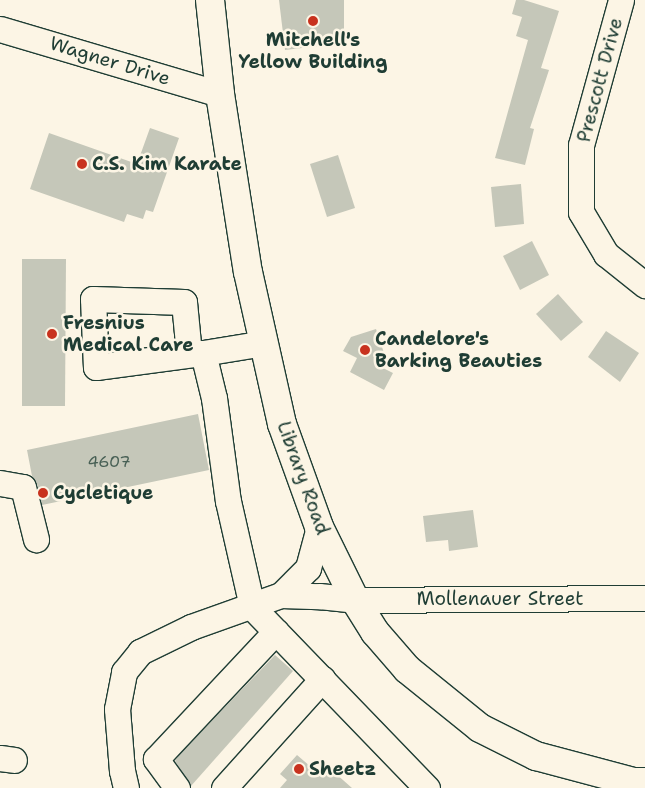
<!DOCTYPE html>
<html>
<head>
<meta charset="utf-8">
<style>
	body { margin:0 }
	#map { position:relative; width:645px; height:788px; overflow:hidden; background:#fcf5e5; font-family:"Shantell Sans",sans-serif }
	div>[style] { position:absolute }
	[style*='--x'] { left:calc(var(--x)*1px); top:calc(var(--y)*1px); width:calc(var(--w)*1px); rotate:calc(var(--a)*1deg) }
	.building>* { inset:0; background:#c5c7b9 }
	.roads { filter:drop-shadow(1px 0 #1f3d34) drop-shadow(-1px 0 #1f3d34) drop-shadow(0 1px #1f3d34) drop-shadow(0 -1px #1f3d34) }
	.minor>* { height:25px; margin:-12.5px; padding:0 12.5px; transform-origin:12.5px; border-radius:12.5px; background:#fcf5e5 }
	.major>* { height:28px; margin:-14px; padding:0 14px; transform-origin:14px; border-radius:14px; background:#fcf5e5 }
	.dots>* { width:14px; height:14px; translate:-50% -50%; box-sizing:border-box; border:2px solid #fcf5e5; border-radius:50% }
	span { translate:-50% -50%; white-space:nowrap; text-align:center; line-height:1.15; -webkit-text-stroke:5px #fcf5e5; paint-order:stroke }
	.number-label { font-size:16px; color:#486055 }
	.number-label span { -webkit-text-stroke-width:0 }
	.poi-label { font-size:19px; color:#1f3d34; font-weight:700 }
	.left { translate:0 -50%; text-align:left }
	.street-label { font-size:19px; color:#1f3d34 }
</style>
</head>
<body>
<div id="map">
	<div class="building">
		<i style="clip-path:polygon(279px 0,344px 0,344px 43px,285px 50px)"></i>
		<i style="clip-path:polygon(516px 0,524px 0,559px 11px,541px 68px,549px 70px,530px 128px,534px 129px,525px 165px,495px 158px,528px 40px,516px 36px,522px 17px,512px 14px)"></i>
		<i style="clip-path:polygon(150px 128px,179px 138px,153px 212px,146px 210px,143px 219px,127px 214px,124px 222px,30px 189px,49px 133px,137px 164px)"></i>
		<i style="clip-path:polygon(338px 155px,355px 208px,327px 217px,310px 164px)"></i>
		<i style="clip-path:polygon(521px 184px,524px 224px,495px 227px,491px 187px)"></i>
		<i style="clip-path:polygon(532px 241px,549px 275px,520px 290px,503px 256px)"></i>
		<i style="clip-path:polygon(22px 259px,66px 259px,65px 406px,22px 406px)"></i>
		<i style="clip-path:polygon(558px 294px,583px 322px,561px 341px,536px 314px)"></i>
		<i style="clip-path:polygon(376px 329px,385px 356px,379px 366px,393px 373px,384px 390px,350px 372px,357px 358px,343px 351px,351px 337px)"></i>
		<i style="clip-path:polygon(606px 331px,639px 353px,620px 382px,588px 357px)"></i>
		<i style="clip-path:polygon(198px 414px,209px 470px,42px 505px,37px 484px,32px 476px,27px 450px)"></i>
		<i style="clip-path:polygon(473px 510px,478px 547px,449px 551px,448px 540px,426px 542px,423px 516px)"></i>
		<i style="clip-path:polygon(275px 655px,293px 671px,191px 786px,175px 761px,179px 755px)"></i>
		<i style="clip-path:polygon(297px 755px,318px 773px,326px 765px,352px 788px,280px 788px,287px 780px,280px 774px)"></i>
	</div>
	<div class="roads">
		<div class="minor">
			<i style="--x:621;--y:0;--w:150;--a:105.4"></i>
			<i style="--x:581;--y:145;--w:67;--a:90"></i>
			<i style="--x:581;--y:212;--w:49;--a:59.2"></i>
			<i style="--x:606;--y:254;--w:50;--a:38.5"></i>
			<i style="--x:0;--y:29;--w:229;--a:16.5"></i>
			<i style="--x:203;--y:353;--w:46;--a:76.3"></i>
			<i style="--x:214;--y:398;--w:104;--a:82.3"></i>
			<i style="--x:228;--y:501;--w:109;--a:77.2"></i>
			<i style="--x:252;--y:607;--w:252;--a:46"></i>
			<i style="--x:189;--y:354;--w:52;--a:-95.5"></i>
			<i style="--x:184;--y:302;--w:91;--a:-178.1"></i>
			<i style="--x:93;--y:299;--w:68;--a:87.5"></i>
			<i style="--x:96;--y:367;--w:108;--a:-7.5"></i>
			<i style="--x:203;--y:353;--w:62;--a:-9.3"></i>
			<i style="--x:0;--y:483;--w:23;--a:10"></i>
			<i style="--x:23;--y:487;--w:54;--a:76"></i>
			<i style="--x:281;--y:595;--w:38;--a:2"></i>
			<i style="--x:319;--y:596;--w:36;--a:6"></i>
			<i style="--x:355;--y:600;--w:290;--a:-0.4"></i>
			<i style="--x:0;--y:758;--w:14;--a:8"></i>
			<i style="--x:126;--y:788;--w:17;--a:-103"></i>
			<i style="--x:122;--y:771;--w:62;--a:-94.6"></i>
			<i style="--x:117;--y:709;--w:38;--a:-79"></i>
			<i style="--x:124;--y:672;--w:26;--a:-51"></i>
			<i style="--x:140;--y:652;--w:57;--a:-26.1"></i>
			<i style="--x:191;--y:627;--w:96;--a:-19.6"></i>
			<i style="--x:281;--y:595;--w:38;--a:-45"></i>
			<i style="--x:308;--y:568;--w:42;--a:-75"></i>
			<i style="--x:177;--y:788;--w:36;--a:-126"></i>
			<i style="--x:156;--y:759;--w:175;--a:-46.8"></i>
			<i style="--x:224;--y:788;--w:147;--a:-48"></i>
		</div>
		<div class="major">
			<i style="--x:210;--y:0;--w:95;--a:83.9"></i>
			<i style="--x:220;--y:94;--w:180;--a:81.1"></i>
			<i style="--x:248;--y:272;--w:156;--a:77.4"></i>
			<i style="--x:282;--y:424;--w:109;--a:70.2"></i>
			<i style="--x:319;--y:527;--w:81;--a:63.7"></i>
			<i style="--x:355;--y:600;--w:38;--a:58"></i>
			<i style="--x:375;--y:632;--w:49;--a:49.1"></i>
			<i style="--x:407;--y:669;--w:94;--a:38.9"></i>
			<i style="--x:480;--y:728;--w:63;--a:26.6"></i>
			<i style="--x:536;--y:756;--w:101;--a:14.9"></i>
			<i style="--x:634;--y:782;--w:11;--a:0"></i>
		</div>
	</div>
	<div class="dots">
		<i style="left:313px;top:21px;background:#c8321e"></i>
		<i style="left:82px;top:164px;background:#c8321e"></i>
		<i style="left:52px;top:334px;background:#c8321e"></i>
		<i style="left:365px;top:350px;background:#c8321e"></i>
		<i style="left:43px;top:493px;background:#c8321e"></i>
		<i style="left:299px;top:769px;background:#c8321e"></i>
	</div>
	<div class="number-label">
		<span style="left:109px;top:462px">4607</span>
	</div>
	<div class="poi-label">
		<span style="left:313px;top:51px">Mitchell's<br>Yellow Building</span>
		<span class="left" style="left:92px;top:164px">C.S. Kim Karate</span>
		<span class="left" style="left:63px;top:334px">Fresnius<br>Medical Care</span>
		<span class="left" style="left:375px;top:350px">Candelore's<br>Barking Beauties</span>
		<span class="left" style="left:53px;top:493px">Cycletique</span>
		<span class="left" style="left:309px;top:769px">Sheetz</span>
	</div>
	<div class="street-label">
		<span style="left:110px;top:61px;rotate:17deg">Wagner Drive</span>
		<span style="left:600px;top:80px;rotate:-75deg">Prescott Drive</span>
		<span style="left:303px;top:478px;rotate:70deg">Library Road</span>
		<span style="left:500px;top:599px">Mollenauer Street</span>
	</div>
</div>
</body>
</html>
